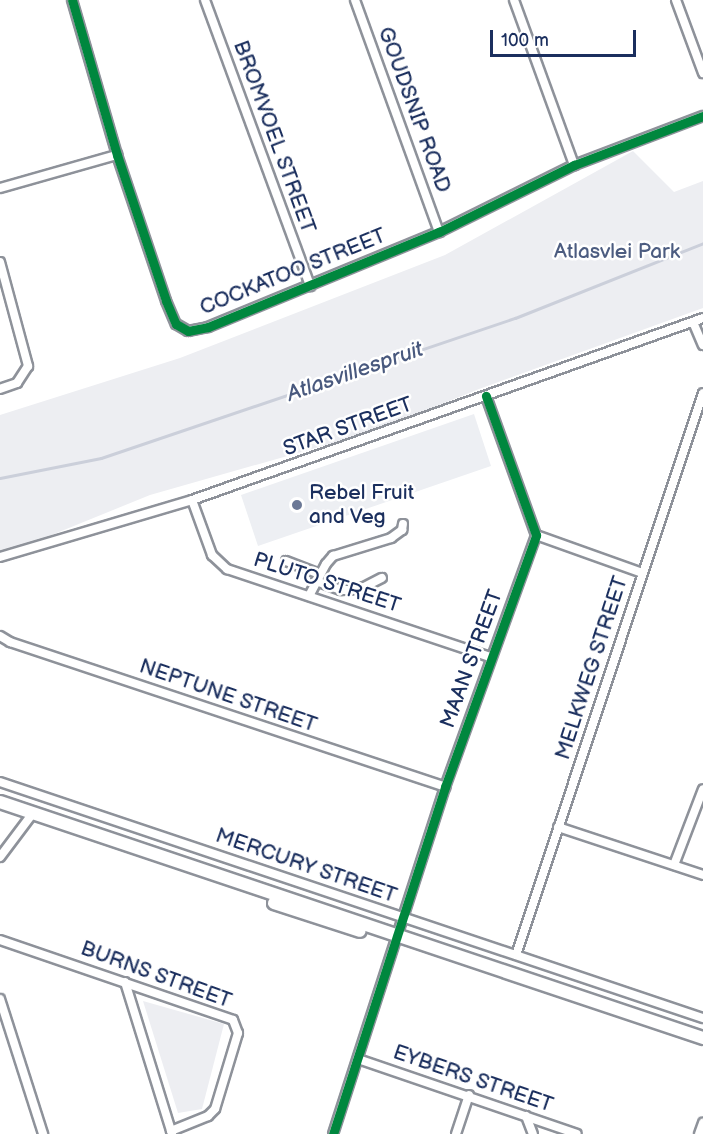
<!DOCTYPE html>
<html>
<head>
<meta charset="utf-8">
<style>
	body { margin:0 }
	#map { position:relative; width:703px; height:1134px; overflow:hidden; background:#fff; font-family:"Balsamiq Sans",sans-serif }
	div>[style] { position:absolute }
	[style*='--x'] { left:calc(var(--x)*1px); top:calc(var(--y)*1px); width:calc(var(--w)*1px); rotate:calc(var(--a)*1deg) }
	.built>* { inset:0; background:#edeff3 }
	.green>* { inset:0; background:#edeef2 }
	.stream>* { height:3px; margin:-1.5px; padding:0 1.5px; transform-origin:1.5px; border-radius:1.5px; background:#cbcfda }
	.roads { filter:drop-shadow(2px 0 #8e929a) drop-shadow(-2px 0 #8e929a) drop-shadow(0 2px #8e929a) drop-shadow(0 -2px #8e929a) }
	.street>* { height:8px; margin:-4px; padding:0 4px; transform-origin:4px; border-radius:4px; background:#fff }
	.secondary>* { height:12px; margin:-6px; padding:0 6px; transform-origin:6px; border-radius:6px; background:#fff }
	.cycleway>* { height:9px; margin:-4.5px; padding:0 4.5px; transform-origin:4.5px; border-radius:4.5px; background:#00873e }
	.dots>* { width:16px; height:16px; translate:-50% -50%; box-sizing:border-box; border:3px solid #fff; border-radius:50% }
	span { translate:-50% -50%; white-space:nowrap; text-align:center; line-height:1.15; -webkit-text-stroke:5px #fff; paint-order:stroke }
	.street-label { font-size:21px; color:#1b2f5e }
	.park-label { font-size:21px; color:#4c5c80 }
	.poi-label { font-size:21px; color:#1b2f5e }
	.left { translate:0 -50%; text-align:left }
	.water-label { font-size:22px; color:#49597e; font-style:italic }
	.scale { position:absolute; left:490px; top:30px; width:146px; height:27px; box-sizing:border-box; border:3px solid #1b2f5e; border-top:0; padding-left:8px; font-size:18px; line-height:21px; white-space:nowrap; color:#1b2f5e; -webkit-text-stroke:4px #fff; paint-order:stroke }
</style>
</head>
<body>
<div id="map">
	<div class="built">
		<i style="clip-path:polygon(474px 414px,491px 466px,258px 546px,241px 495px)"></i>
	</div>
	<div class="green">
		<i style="clip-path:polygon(633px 151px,674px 192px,703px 181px,703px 308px,479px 389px,375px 431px,150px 495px,0 556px,0 415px,180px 358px,445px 255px)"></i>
		<i style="clip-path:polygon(143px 1001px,224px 1024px,202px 1109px,178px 1113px)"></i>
	</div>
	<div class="stream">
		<i style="--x:0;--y:478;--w:103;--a:-11.2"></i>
		<i style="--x:101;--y:458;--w:437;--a:-18.7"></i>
		<i style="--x:515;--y:318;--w:202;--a:-21.7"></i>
	</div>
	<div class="roads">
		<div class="street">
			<i style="--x:72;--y:0;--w:161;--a:73.8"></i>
			<i style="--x:117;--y:155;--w:154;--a:71.4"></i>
			<i style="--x:166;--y:301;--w:25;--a:67"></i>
			<i style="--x:176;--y:324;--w:14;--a:30"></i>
			<i style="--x:188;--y:331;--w:20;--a:-11"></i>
			<i style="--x:208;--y:327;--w:250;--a:-22.4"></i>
			<i style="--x:439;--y:232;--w:151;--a:-26.4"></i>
			<i style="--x:574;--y:165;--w:138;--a:-20.8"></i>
			<i style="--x:205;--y:0;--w:305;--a:69.8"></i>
			<i style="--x:355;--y:0;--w:247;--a:70.1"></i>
			<i style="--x:514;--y:0;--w:176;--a:70"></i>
			<i style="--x:676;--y:0;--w:78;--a:69.7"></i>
			<i style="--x:0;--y:188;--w:122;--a:-15.8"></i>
			<i style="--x:0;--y:262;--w:108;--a:74.9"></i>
			<i style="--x:28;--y:366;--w:20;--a:123"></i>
			<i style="--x:17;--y:383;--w:18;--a:161"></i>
			<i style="--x:693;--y:322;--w:25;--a:67"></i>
			<i style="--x:192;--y:500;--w:59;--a:70"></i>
			<i style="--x:212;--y:555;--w:21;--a:43"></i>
			<i style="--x:227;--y:569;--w:277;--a:18.5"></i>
			<i style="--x:536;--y:535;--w:113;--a:19.7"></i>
			<i style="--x:0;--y:557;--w:200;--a:-16.5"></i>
			<i style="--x:192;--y:500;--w:542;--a:-19.6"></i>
			<i style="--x:286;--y:561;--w:36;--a:21"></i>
			<i style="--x:316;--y:581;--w:27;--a:20"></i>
			<i style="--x:341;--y:590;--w:8;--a:0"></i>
			<i style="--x:349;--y:590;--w:15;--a:-11"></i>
			<i style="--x:364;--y:587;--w:20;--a:-27"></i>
			<i style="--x:309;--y:596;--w:36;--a:-62"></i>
			<i style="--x:326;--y:564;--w:11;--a:-49"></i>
			<i style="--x:333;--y:556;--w:61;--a:-17.2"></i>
			<i style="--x:391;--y:538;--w:14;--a:-36"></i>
			<i style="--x:402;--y:530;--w:6;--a:-81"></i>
			<i style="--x:0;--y:636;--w:12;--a:31"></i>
			<i style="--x:10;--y:642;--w:459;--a:18.4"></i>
			<i style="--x:0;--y:782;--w:742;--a:18.56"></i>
			<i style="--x:558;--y:827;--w:153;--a:18.3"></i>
			<i style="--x:0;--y:857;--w:55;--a:-53.1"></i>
			<i style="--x:674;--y:865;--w:81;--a:-69.1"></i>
			<i style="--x:0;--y:940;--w:246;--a:18.9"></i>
			<i style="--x:233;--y:1020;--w:14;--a:69"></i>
			<i style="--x:238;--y:1033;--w:79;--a:106.8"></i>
			<i style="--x:215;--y:1109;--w:10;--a:135"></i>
			<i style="--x:208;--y:1116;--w:40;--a:158"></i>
			<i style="--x:516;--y:955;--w:592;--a:-71.6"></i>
			<i style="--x:125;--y:982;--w:159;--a:72.8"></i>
			<i style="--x:0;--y:999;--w:142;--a:72.3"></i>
			<i style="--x:358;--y:1059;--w:231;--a:18.9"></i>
			<i style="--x:526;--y:1116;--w:19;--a:69"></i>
			<i style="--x:333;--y:1134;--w:365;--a:-72.1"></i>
			<i style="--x:445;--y:787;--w:268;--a:-70.1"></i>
			<i style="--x:536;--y:535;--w:148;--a:-109.8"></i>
			<i style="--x:456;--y:1134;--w:41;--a:-71.6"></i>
			<i style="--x:699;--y:1134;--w:12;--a:-70"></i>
		</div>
		<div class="secondary">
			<i style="--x:0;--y:802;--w:742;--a:18.56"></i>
			<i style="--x:274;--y:903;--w:90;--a:18"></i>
		</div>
	</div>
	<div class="cycleway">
		<i style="--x:72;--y:0;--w:161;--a:73.8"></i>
		<i style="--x:117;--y:155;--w:154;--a:71.4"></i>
		<i style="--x:166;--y:301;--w:25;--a:67"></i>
		<i style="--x:176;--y:324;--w:14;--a:30"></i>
		<i style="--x:188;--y:331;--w:20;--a:-11"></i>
		<i style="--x:208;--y:327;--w:250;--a:-22.4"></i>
		<i style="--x:439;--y:232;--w:151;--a:-26.4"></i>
		<i style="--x:574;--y:165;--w:138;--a:-20.8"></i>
		<i style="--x:333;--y:1134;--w:365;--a:-72.1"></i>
		<i style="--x:445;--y:787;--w:268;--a:-70.1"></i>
		<i style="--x:536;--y:535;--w:148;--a:-109.8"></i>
	</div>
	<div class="dots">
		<i style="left:297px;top:505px;background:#6b7896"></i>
	</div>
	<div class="street-label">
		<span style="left:414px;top:110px;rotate:70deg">GOUDSNIP ROAD</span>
		<span style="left:274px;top:137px;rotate:70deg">BROMVOEL STREET</span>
		<span style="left:293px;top:272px;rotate:-22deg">COCKATOO STREET</span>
		<span style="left:348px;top:427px;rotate:-20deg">STAR STREET</span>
		<span style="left:327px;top:583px;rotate:18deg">PLUTO STREET</span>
		<span style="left:472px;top:659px;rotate:-70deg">MAAN STREET</span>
		<span style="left:592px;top:668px;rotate:-72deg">MELKWEG STREET</span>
		<span style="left:228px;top:696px;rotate:19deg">NEPTUNE STREET</span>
		<span style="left:306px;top:866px;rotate:19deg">MERCURY STREET</span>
		<span style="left:156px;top:975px;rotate:20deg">BURNS STREET</span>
		<span style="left:473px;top:1079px;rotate:19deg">EYBERS STREET</span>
	</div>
	<div class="park-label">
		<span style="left:617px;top:252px">Atlasvlei Park</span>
	</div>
	<div class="poi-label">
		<span class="left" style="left:309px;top:505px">Rebel Fruit<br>and Veg</span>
	</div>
	<div class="water-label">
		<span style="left:355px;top:372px;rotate:-19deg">Atlasvillespruit</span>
	</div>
	<div class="scale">100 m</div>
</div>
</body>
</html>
